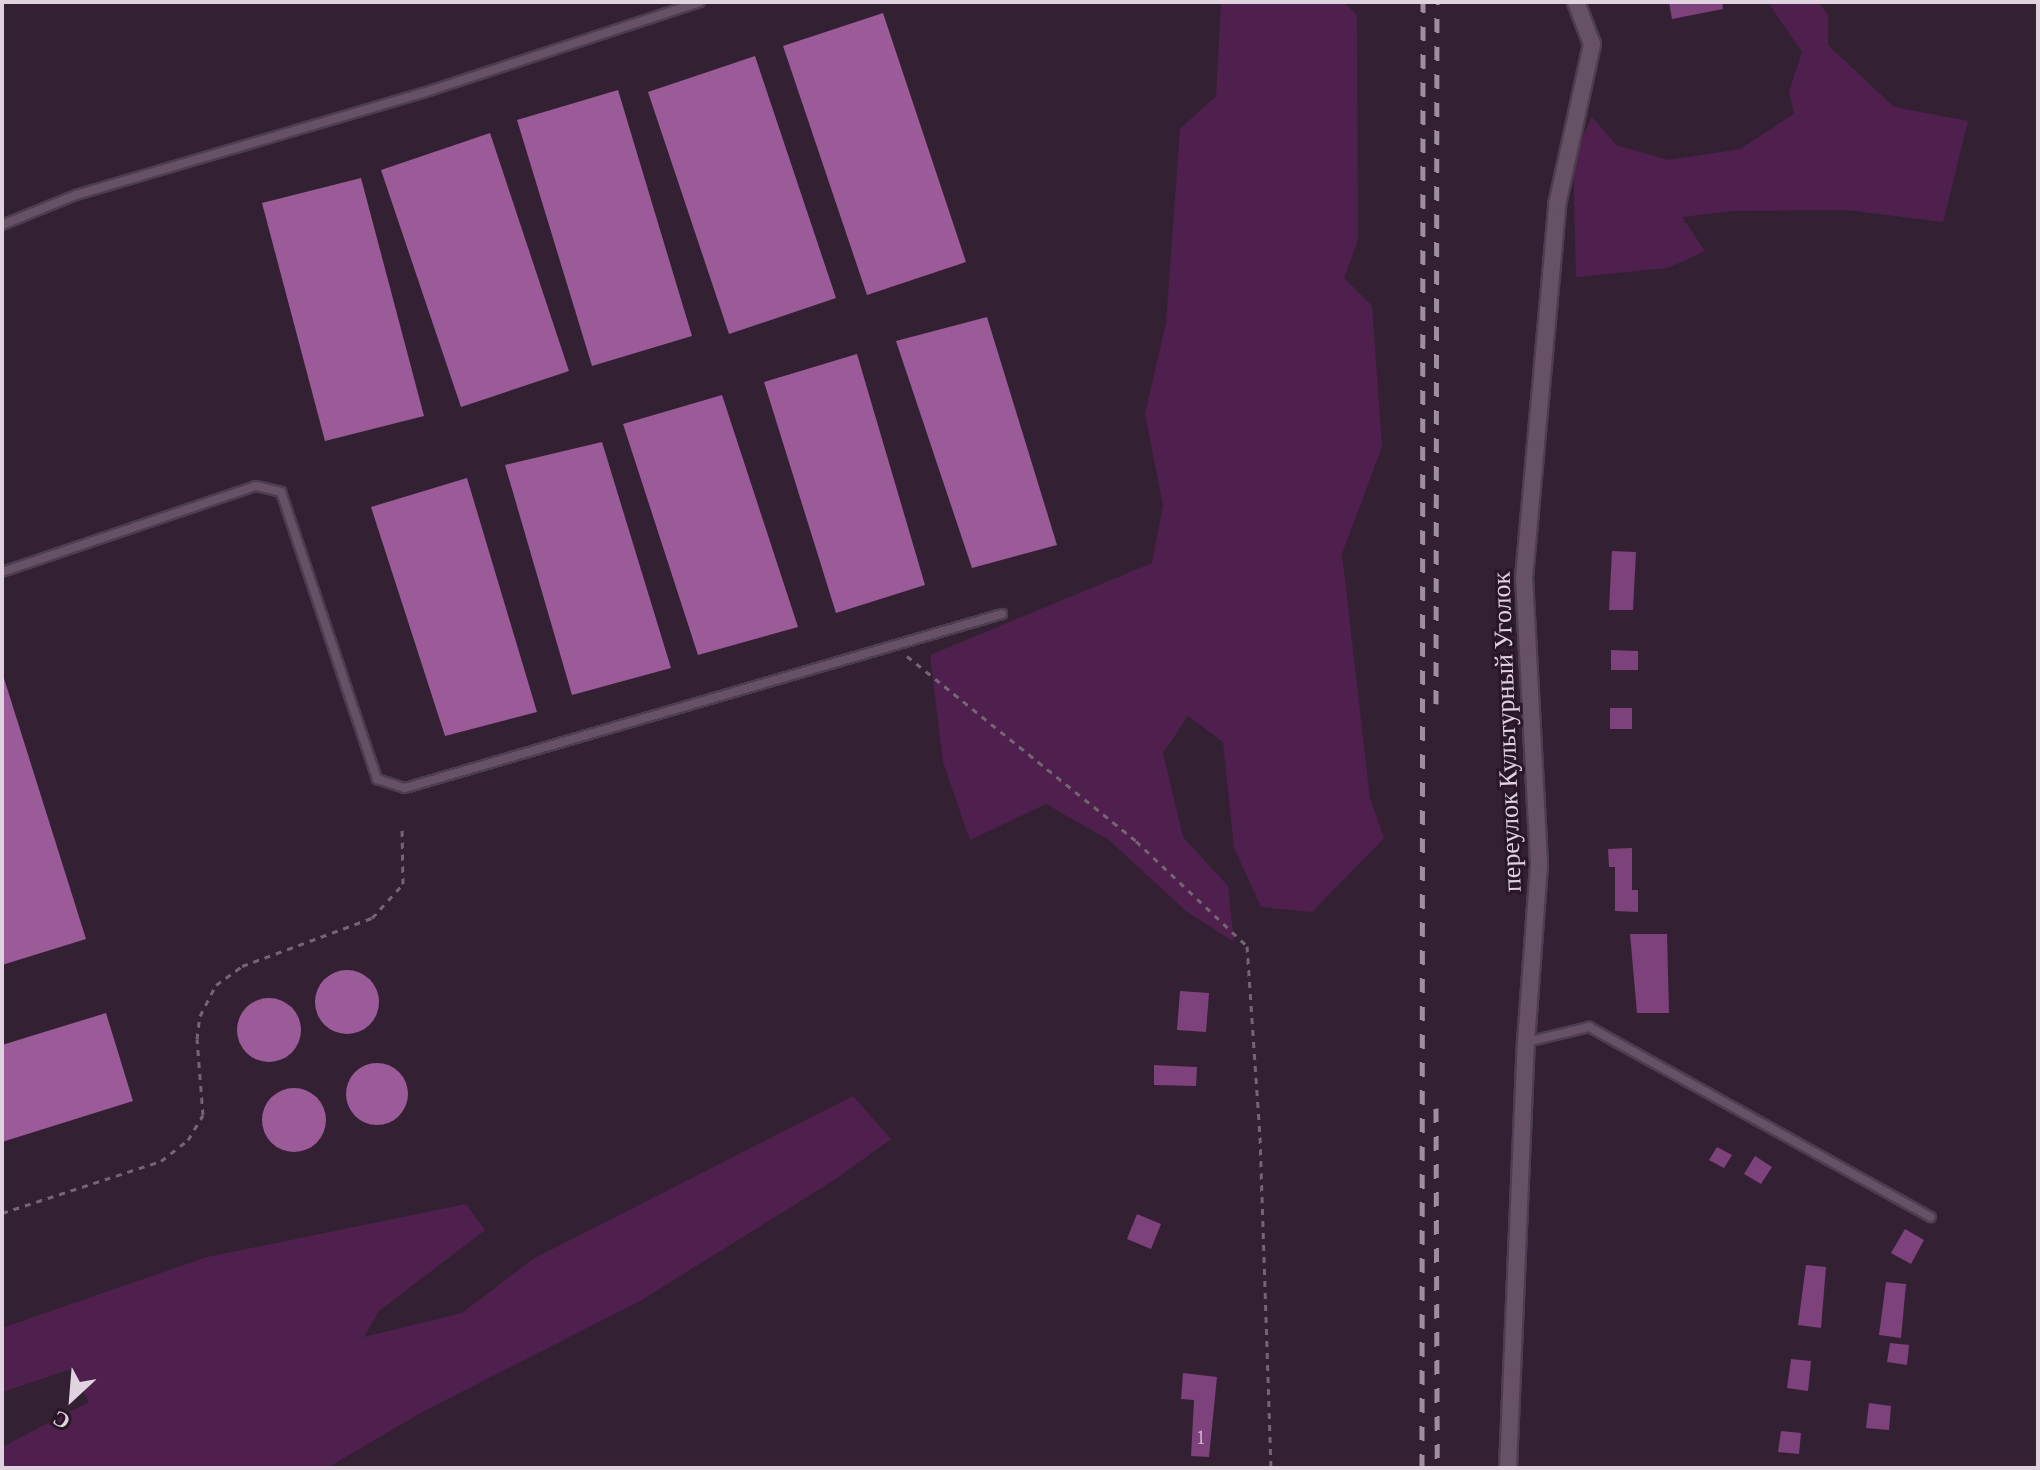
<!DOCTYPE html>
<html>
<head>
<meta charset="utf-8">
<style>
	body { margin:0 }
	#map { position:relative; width:2040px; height:1470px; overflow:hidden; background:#332032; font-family:"Crimson Pro",serif }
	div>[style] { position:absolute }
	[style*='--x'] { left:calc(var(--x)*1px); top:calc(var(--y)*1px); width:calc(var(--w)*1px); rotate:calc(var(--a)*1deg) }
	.green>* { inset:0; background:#4f204e }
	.water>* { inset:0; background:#9a5b98 }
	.round { border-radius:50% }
	.building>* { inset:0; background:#7d417c }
	.path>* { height:3px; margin-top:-1.5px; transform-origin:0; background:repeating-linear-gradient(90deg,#756474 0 6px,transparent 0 12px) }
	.roads { filter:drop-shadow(2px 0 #4d3e4d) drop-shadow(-2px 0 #4d3e4d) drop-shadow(0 2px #4d3e4d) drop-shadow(0 -2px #4d3e4d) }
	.lane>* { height:8px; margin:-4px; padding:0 4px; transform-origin:4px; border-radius:4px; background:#675166 }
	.street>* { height:16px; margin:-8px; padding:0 8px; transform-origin:8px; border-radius:8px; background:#675166 }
	.rail>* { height:5px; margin-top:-2.5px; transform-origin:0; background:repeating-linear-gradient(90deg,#9f8f9e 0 14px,transparent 0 28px) }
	span { translate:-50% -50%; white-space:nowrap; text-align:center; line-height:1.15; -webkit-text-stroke:6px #291628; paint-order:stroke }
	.number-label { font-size:22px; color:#c7aec6 }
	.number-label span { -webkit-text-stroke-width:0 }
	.street-label { font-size:26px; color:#e0d3df }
	.frame { position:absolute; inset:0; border:4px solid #e0d3df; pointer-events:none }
	.north { position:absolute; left:32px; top:1358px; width:80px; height:80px; -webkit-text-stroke:6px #291628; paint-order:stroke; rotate:206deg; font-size:22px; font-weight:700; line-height:32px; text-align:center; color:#e0d3df }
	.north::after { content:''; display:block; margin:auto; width:28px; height:36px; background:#e0d3df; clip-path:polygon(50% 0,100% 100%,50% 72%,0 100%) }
</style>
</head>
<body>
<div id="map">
	<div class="green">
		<i style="clip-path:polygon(1221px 2px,1343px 2px,1357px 15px,1358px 240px,1344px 278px,1372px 306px,1382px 447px,1342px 554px,1370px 799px,1384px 838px,1312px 912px,1261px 907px,1234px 848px,1223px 742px,1188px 716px,1163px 753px,1183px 837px,1228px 886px,1234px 942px,1186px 911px,1109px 840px,1046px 804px,970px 840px,943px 762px,930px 655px,1152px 563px,1163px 505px,1145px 414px,1166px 323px,1180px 129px,1216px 96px)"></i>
		<i style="clip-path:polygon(1768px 2px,1818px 2px,1828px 15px,1828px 45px,1894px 107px,1968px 121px,1943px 222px,1847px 210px,1731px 211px,1682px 217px,1705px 251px,1668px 268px,1576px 277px,1573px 157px,1592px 117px,1616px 145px,1668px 160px,1740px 149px,1794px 114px,1789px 91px,1802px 52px)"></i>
		<i style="clip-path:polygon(853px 1096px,891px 1139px,834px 1180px,640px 1301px,424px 1411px,327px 1468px,2px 1468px,2px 1447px,89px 1402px,71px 1369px,2px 1392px,2px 1328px,207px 1257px,466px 1204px,485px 1230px,379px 1311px,364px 1337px,462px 1313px,533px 1259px)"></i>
	</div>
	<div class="water">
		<i style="clip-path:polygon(883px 13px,966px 262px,867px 295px,783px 46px)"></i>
		<i style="clip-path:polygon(755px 56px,836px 298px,729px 334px,648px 92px)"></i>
		<i style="clip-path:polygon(618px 90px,692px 336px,592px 366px,517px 120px)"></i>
		<i style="clip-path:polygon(490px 133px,569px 371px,461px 407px,381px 170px)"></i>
		<i style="clip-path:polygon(361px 178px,424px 416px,325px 441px,262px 203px)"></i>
		<i style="clip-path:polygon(987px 317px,1057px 545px,972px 568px,896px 341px)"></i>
		<i style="clip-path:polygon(857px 354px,925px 585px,836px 613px,764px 382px)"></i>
		<i style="clip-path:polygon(722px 395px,798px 627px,698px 655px,623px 424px)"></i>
		<i style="clip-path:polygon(602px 442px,671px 668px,572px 695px,505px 465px)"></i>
		<i style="clip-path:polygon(467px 478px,537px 712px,445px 736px,371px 507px)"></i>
		<i style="clip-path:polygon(2px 672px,86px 939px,2px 965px)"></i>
		<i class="round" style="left:315px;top:970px;width:64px;height:64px"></i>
		<i class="round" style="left:237px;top:998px;width:64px;height:64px"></i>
		<i style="clip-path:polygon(106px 1013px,133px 1101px,2px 1142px,2px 1045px)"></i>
		<i class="round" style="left:346px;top:1063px;width:62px;height:62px"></i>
		<i class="round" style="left:262px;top:1088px;width:64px;height:64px"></i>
	</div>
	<div class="building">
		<i style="clip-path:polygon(1669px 2px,1722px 2px,1723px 9px,1672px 19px)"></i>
		<i style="clip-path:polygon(1612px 551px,1636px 552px,1633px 610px,1609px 610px)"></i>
		<i style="clip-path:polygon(1611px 650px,1638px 651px,1638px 670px,1611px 670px)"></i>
		<i style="clip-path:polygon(1610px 708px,1632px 708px,1632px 729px,1610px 729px)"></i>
		<i style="clip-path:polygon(1632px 848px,1632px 890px,1638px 890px,1638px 912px,1615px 911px,1615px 867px,1609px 867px,1608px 849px)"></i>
		<i style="clip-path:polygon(1630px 934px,1667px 934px,1669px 1013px,1637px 1013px)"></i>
		<i style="clip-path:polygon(1180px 991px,1209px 993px,1206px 1032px,1177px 1030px)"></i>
		<i style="clip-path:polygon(1154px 1065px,1197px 1067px,1196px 1086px,1154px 1085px)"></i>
		<i style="clip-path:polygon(1717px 1147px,1732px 1155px,1724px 1168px,1709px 1160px)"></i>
		<i style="clip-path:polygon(1755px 1156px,1772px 1167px,1761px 1184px,1744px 1174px)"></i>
		<i style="clip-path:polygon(1137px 1214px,1161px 1224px,1151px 1249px,1127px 1239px)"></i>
		<i style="clip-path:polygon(1905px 1229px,1924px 1240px,1911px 1264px,1891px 1253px)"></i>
		<i style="clip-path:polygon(1806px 1265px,1826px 1267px,1821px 1328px,1798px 1325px)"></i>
		<i style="clip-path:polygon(1886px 1282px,1906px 1284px,1901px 1338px,1879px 1335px)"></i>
		<i style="clip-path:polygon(1890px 1343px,1909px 1345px,1907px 1365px,1887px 1362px)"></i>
		<i style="clip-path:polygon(1791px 1359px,1811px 1361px,1808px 1391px,1787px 1388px)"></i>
		<i style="clip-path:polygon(1183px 1373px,1217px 1377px,1209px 1457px,1191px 1456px,1194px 1400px,1181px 1399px)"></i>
		<i style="clip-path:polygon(1869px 1403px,1891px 1406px,1889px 1430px,1866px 1428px)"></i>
		<i style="clip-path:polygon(1781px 1431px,1801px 1433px,1799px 1454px,1778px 1452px)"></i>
	</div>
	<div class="path">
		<i style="--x:907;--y:656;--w:294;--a:38.9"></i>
		<i style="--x:1136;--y:841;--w:153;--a:43.4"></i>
		<i style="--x:1247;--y:946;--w:191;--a:86.1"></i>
		<i style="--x:1260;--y:1137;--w:331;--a:88.1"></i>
		<i style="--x:2;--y:1213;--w:167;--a:-18.1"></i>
		<i style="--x:161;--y:1161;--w:34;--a:-38"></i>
		<i style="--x:188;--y:1140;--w:29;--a:-59"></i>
		<i style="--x:203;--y:1115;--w:76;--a:-94.5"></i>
		<i style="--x:197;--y:1039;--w:23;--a:-83"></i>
		<i style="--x:200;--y:1016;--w:35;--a:-63"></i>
		<i style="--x:216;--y:985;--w:32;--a:-36"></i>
		<i style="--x:242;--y:966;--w:139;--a:-20.3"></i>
		<i style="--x:372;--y:918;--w:46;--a:-47.6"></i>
		<i style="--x:403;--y:884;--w:55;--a:-91"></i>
	</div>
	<div class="roads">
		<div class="lane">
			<i style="--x:2;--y:225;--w:80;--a:-22.1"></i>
			<i style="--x:76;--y:195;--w:362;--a:-16.4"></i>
			<i style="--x:423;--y:93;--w:291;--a:-18.2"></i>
			<i style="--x:2;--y:572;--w:268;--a:-18.7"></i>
			<i style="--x:256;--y:486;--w:26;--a:13"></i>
			<i style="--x:281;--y:492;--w:303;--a:71.5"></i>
			<i style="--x:377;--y:779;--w:29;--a:18"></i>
			<i style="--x:405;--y:788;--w:622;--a:-16.25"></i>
			<i style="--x:1527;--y:1042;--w:64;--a:-13.6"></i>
			<i style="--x:1589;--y:1027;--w:391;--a:29.1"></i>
		</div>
		<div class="street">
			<i style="--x:1508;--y:1468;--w:426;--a:-87.6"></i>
			<i style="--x:1526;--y:1042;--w:179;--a:-85.8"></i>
			<i style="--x:1539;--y:863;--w:285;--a:-93"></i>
			<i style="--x:1524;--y:578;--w:374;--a:-84.9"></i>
			<i style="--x:1557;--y:205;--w:165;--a:-77.7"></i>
			<i style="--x:1592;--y:44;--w:45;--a:-110.9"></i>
		</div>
	</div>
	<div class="rail">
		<i style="--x:1436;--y:704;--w:702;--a:-89.92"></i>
		<i style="--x:1436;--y:1108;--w:360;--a:89.8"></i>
		<i style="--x:1422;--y:1468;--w:1466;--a:-89.96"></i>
	</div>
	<div class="number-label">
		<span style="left:1201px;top:1437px">1</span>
	</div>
	<div class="street-label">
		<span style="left:1507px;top:732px;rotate:-92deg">переулок Культурный Уголок</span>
	</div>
	<div class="frame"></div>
	<div class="north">С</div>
</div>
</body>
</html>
